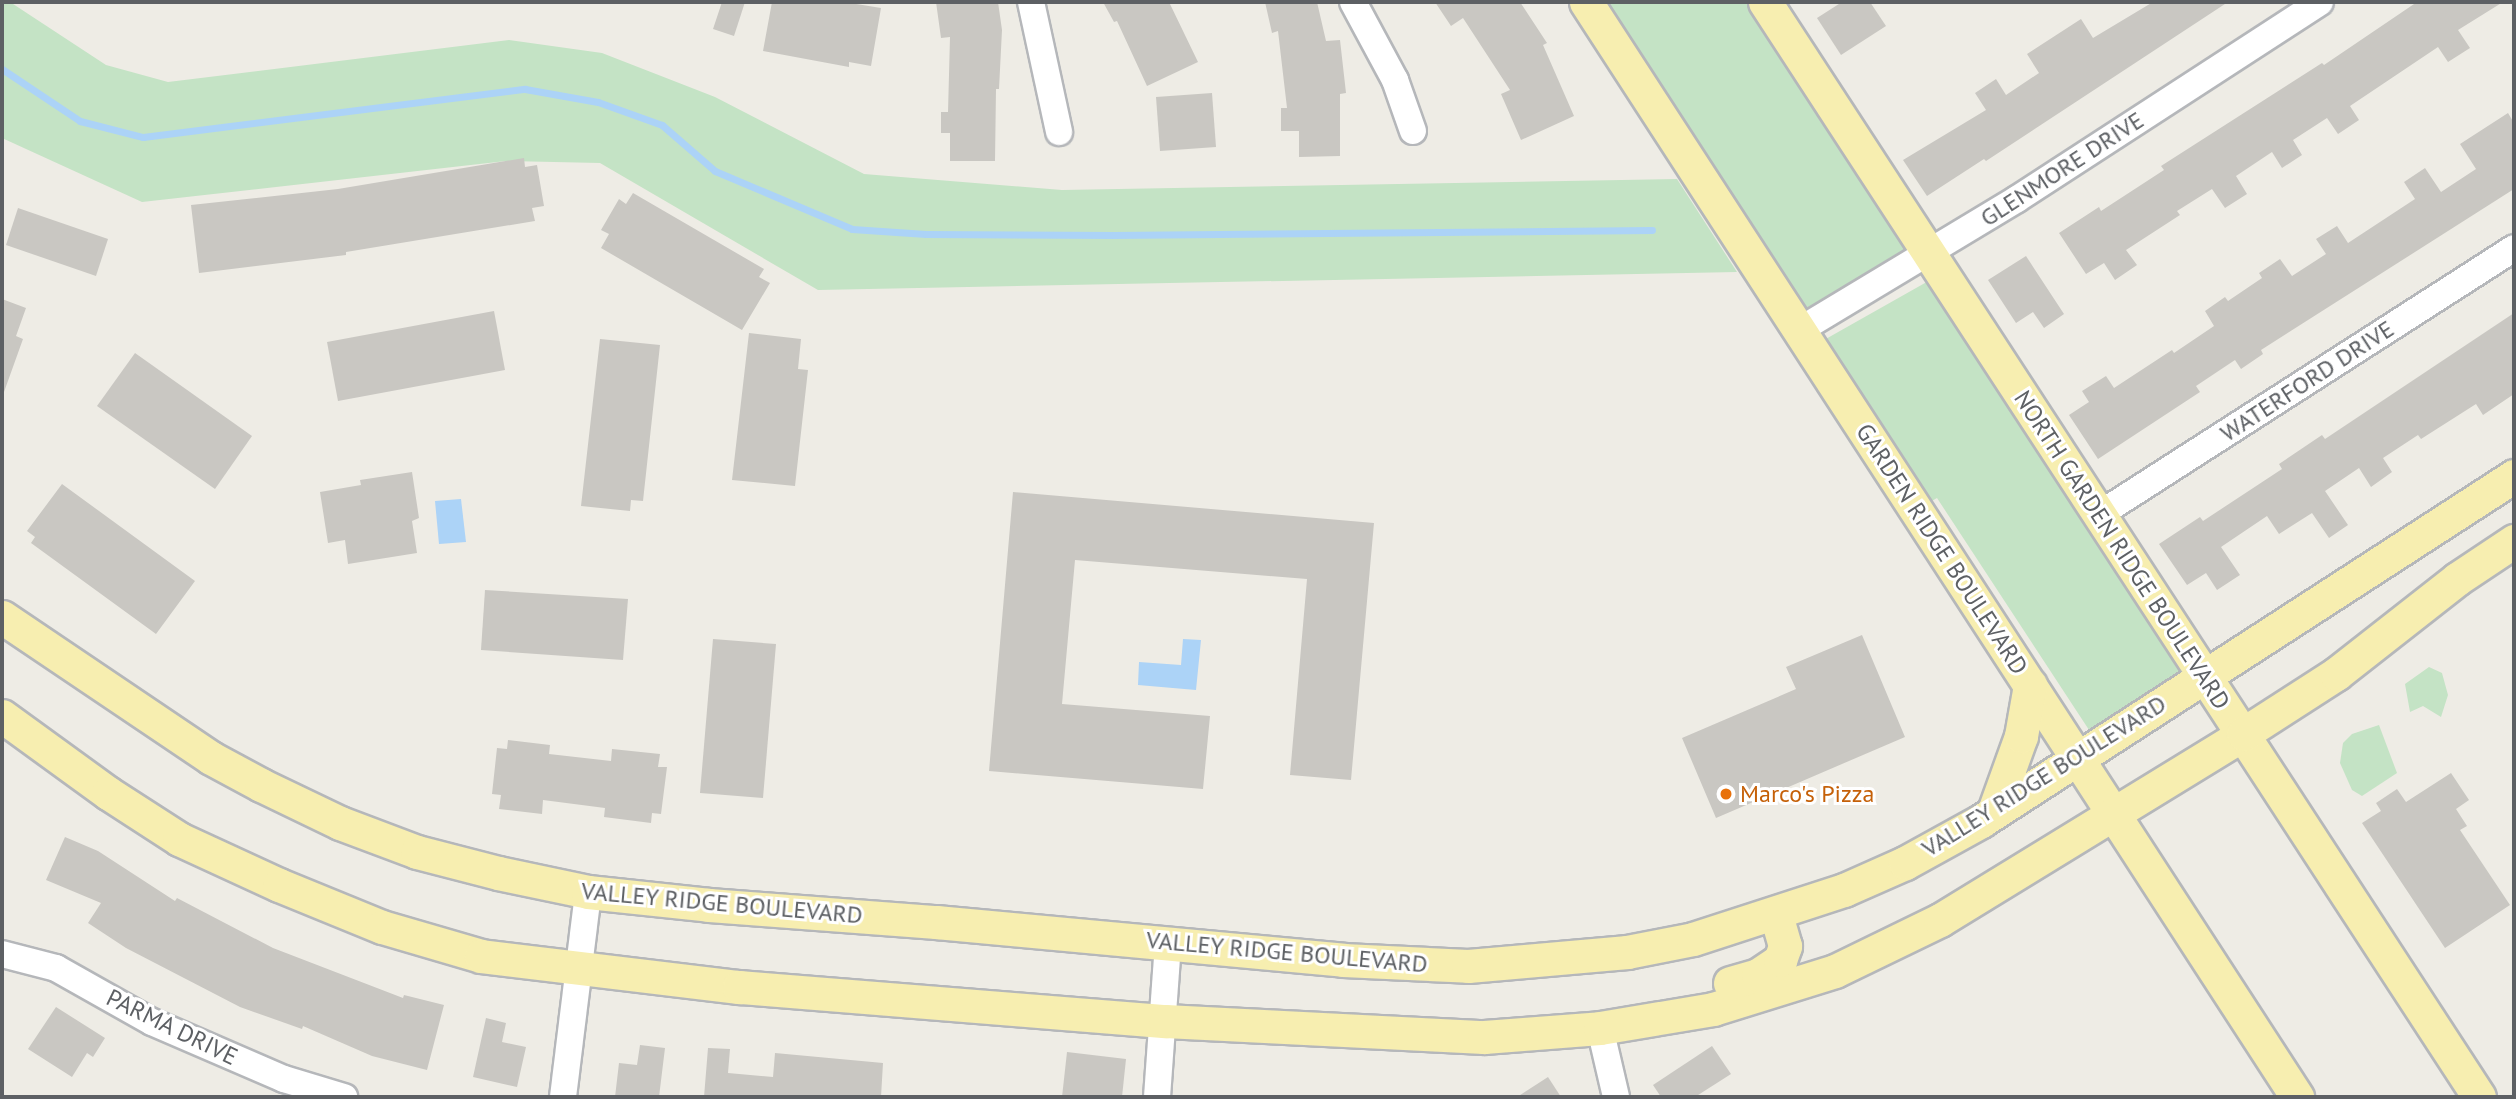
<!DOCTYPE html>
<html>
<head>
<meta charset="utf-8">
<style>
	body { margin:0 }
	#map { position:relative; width:2516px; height:1099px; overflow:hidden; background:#eeece5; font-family:"PT Sans",sans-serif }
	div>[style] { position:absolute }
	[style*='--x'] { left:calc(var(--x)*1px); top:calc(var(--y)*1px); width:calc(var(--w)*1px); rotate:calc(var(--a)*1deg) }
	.green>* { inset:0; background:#c4e3c5 }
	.water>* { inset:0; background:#acd3f7 }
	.stream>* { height:7px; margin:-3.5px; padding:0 3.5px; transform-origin:3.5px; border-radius:3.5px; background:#acd3f7 }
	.building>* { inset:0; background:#c9c7c2 }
	.roads { filter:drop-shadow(2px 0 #b5b7ba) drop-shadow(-2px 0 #b5b7ba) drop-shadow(0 2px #b5b7ba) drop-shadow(0 -2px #b5b7ba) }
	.minor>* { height:26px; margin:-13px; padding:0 13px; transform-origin:13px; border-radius:13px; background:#fff }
	.major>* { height:33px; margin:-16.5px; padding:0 16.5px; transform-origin:16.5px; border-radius:16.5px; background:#f7eeb0 }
	.dots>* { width:19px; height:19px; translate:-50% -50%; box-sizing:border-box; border:4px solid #fff; border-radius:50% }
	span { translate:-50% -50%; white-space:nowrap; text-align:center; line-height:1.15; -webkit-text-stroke:6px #fff; paint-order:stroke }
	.street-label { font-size:24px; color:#5d6064 }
	.food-label { font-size:24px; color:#c56008 }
	.left { translate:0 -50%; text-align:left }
	.frame { position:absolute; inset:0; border:4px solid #5d6064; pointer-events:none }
</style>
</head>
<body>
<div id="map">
	<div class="green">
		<i style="clip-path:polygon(2px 2px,10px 2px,106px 65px,168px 82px,509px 40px,602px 53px,715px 97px,864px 174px,1062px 190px,1677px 179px,1737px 272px,818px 290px,600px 163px,506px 161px,142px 202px,2px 138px)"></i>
		<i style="clip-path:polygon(1604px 2px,1751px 2px,1912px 247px,1806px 310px)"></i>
		<i style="clip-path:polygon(1932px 279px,2188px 670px,2091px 733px,1937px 498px,1930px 502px,1824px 340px)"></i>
		<i style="clip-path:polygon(2429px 667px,2442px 673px,2448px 695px,2441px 717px,2423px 706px,2410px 712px,2405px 684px)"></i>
		<i style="clip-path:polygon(2379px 725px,2397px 773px,2362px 796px,2352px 790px,2340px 763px,2343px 743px,2352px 734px)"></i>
	</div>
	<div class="water">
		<i style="clip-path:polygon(461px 499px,466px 542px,439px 544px,435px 501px)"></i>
		<i style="clip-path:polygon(1183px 639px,1201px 640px,1196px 690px,1138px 685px,1139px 662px,1181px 665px)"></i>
	</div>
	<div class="stream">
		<i style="--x:2;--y:69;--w:94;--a:33.7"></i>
		<i style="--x:80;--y:121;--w:65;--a:14.3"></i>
		<i style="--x:143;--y:137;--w:385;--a:-7.2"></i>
		<i style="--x:525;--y:89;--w:74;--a:10.1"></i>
		<i style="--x:598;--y:102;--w:68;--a:19.8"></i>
		<i style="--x:662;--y:125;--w:70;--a:41"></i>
		<i style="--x:715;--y:171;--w:149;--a:22.9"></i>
		<i style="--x:852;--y:229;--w:74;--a:3.9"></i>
		<i style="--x:926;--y:234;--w:187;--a:0.3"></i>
		<i style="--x:1113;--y:235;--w:539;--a:-0.53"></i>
	</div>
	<div class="building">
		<i style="clip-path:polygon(722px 2px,745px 2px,734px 36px,713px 29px)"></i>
		<i style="clip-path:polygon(772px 2px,844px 2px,881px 8px,871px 66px,849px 62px,849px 67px,763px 51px)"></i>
		<i style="clip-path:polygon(936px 2px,998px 2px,1002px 30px,999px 89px,996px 89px,995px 161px,950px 161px,950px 133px,941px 133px,941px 112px,948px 112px,950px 37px,941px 38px)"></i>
		<i style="clip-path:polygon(1103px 2px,1169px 2px,1198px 62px,1147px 86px,1117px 21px,1114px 22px)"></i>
		<i style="clip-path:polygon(1265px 2px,1317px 2px,1326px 41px,1340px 40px,1346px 93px,1340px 94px,1340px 156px,1299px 157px,1299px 131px,1281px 131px,1281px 108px,1287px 108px,1278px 31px,1272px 33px)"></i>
		<i style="clip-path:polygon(1435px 2px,1520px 2px,1547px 43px,1543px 45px,1574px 116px,1521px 140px,1501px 94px,1510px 90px,1463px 18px,1451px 26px)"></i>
		<i style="clip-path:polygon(1842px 2px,1870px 2px,1886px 26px,1841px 55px,1817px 18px)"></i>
		<i style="clip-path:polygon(2153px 2px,2228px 2px,1986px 161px,1984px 159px,1927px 196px,1903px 160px,1986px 110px,1975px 93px,1996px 79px,2006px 95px,2039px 73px,2027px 54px,2081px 19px,2093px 38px)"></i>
		<i style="clip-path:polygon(2417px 2px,2503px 2px,2458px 30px,2470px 48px,2448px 62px,2438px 47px,2350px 106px,2359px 120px,2338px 134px,2327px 118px,2293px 140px,2302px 155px,2282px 168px,2272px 152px,2236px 176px,2247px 194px,2225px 208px,2212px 189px,2177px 211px,2180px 215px,2126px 250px,2137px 265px,2115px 280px,2104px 263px,2086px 274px,2059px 233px,2099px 207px,2101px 211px,2164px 170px,2161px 166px,2322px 63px,2324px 65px)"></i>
		<i style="clip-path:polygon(1212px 93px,1216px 147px,1160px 151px,1156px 97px)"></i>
		<i style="clip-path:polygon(2508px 113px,2514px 123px,2514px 189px,2261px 350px,2263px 354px,2241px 369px,2235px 360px,2196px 386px,2200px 392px,2098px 459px,2069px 415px,2089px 402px,2082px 391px,2106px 376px,2114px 388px,2172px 350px,2174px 353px,2214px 326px,2205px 311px,2225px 297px,2228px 301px,2262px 278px,2259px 273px,2280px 259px,2292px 276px,2326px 254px,2316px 239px,2337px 226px,2348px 243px,2415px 199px,2404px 182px,2425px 168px,2441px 192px,2476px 169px,2460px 144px)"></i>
		<i style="clip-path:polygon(524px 158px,525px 167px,537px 165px,544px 206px,532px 208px,535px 221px,346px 252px,346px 255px,199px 273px,191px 205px,338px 189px)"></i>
		<i style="clip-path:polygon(633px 193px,764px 269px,759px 277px,770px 283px,742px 330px,601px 248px,609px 234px,601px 230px,619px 199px,626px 204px)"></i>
		<i style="clip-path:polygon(18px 208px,108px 239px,96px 276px,6px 245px)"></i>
		<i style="clip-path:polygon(2026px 256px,2064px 314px,2044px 328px,2033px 312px,2016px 323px,1988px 280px)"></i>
		<i style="clip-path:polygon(2px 299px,26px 308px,16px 336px,23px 339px,4px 392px)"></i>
		<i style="clip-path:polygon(494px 311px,505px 370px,338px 401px,327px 342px)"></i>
		<i style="clip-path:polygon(2514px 313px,2514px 394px,2483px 415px,2476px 404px,2421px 439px,2418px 435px,2383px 458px,2392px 472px,2371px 487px,2359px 468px,2325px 491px,2348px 525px,2329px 538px,2312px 513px,2279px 534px,2267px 516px,2221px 547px,2240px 575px,2217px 590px,2206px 573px,2187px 585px,2159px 544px,2200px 517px,2203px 521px,2282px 469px,2279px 464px,2322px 435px,2325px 439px)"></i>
		<i style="clip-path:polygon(749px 333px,801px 339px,798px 369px,808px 370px,795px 486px,732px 480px)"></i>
		<i style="clip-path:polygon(600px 339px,660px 345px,643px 501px,631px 500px,630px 511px,581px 506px)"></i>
		<i style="clip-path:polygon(135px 353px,252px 436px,215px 489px,97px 406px)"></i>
		<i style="clip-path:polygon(412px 472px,419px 518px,412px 521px,417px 553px,348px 564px,345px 540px,328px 543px,320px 492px,361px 485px,360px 480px)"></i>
		<i style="clip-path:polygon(62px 484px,195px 581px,156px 634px,31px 543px,35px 537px,27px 531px)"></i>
		<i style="clip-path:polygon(1013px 492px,1374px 523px,1351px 780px,1290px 775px,1307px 579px,1075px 560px,1062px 704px,1210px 716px,1203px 789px,989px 771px)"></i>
		<i style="clip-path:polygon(485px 590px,628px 599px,623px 660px,481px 650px)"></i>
		<i style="clip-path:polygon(1862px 635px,1905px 737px,1716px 818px,1682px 738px,1796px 689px,1786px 667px)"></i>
		<i style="clip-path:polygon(713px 639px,776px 644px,763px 798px,700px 793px)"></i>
		<i style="clip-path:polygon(508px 740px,550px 745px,549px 754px,611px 761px,612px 749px,660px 754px,658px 767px,667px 767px,661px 814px,652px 813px,651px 823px,604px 817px,605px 808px,543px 800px,542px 814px,499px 809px,501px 795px,492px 794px,497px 748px,507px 749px)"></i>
		<i style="clip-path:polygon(2451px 773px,2469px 800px,2456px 809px,2467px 826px,2460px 830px,2510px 905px,2445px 948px,2362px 823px,2381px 811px,2376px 803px,2397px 789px,2406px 802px)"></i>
		<i style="clip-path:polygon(65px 837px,98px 851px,175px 901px,177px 898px,273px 948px,403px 998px,404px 995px,444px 1005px,427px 1070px,372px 1056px,303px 1026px,302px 1029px,240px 1007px,126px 948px,88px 923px,101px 903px,46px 880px)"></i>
		<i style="clip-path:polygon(56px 1007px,105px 1038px,93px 1057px,87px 1053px,72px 1077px,28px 1049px)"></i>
		<i style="clip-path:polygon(486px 1018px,506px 1023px,502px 1042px,526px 1047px,517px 1087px,473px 1077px)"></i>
		<i style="clip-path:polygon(640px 1045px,665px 1048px,659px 1097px,615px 1097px,619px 1063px,637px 1065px)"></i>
		<i style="clip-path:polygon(1712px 1046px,1731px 1074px,1695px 1097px,1661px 1097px,1653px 1085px)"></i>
		<i style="clip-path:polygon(708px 1048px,730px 1049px,728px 1073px,773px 1077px,775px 1053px,883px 1063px,881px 1097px,704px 1097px)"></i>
		<i style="clip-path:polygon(1067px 1052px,1126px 1059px,1122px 1097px,1062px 1097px)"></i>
		<i style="clip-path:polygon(1548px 1077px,1561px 1097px,1517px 1097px)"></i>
	</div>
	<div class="roads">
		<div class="minor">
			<i style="--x:1031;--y:2;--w:133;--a:77.8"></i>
			<i style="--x:1353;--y:2;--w:89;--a:61.7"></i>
			<i style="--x:1395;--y:80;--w:54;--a:70.6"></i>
			<i style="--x:1800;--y:330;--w:253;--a:-31.1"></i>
			<i style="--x:2017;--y:199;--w:361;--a:-33"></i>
			<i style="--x:2100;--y:514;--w:492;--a:-32.7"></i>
			<i style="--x:2;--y:954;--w:56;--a:14.5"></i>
			<i style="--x:56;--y:968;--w:110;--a:29.4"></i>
			<i style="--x:152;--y:1022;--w:144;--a:23.4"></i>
			<i style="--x:284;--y:1079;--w:63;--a:16.7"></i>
			<i style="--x:1600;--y:1028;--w:71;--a:76.9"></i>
			<i style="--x:563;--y:1097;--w:207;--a:-83"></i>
			<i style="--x:1157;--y:1097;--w:154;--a:-85.9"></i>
		</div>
		<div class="major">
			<i style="--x:1586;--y:2;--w:1306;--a:57"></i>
			<i style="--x:1765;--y:2;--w:1307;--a:56.89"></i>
			<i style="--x:2;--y:617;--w:252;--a:34"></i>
			<i style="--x:211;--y:758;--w:57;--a:28.4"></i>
			<i style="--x:261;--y:785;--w:88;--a:25.7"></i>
			<i style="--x:340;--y:823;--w:82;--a:20.6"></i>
			<i style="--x:417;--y:852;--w:84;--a:14.5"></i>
			<i style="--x:498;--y:873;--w:92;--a:11.9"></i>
			<i style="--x:588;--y:892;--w:122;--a:6.1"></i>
			<i style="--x:709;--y:905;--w:228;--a:4.3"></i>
			<i style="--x:936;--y:922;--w:409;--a:5.3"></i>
			<i style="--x:1343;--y:960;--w:125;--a:2.7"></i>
			<i style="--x:1468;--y:966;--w:160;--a:-5"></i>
			<i style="--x:1627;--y:952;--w:67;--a:-11.1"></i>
			<i style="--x:1693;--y:939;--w:159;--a:-18"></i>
			<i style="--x:1844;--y:890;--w:67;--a:-23.9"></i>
			<i style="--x:1905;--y:863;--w:87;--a:-28.9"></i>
			<i style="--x:1981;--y:821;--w:635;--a:-32.91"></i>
			<i style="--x:2;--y:716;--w:131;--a:36"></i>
			<i style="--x:108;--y:793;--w:85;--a:32.9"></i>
			<i style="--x:179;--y:839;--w:110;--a:24.7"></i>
			<i style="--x:279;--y:885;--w:111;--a:22.2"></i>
			<i style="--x:382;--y:927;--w:103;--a:16.3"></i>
			<i style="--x:481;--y:956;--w:260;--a:6.9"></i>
			<i style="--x:739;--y:987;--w:427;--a:4.6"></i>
			<i style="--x:1165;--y:1021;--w:319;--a:2.9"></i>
			<i style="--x:1484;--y:1037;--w:116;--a:-4.4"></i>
			<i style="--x:1600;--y:1028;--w:115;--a:-9.5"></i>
			<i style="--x:1713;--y:1009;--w:128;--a:-17.3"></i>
			<i style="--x:1835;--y:971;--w:117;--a:-25.9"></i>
			<i style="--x:1940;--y:920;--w:356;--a:-31.5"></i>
			<i style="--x:2243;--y:734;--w:111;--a:-32.8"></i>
			<i style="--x:2336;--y:674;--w:154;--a:-38.1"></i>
			<i style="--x:2457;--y:579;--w:69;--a:-33.7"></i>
			<i style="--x:1994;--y:811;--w:80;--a:-70.2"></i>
			<i style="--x:2021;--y:736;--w:52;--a:-80"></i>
			<i style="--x:1730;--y:983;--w:29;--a:-16"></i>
			<i style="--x:1758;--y:975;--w:27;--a:-34"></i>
			<i style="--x:1780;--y:960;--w:15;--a:-70"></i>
			<i style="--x:1785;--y:946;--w:32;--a:-106"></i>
		</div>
	</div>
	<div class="dots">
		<i style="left:1726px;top:794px;background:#e8710a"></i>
	</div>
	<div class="street-label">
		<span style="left:2062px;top:169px;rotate:-33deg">GLENMORE DRIVE</span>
		<span style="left:2307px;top:381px;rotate:-33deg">WATERFORD DRIVE</span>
		<span style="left:1942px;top:549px;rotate:57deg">GARDEN RIDGE BOULEVARD</span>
		<span style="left:2122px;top:550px;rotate:57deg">NORTH GARDEN RIDGE BOULEVARD</span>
		<span style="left:2044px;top:776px;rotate:-32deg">VALLEY RIDGE BOULEVARD</span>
		<span style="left:722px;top:903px;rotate:5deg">VALLEY RIDGE BOULEVARD</span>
		<span style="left:1287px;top:952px;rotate:5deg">VALLEY RIDGE BOULEVARD</span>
		<span style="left:172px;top:1027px;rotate:26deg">PARMA DRIVE</span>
	</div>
	<div class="food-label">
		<span class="left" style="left:1740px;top:794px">Marco's Pizza</span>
	</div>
	<div class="frame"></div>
</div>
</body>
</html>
